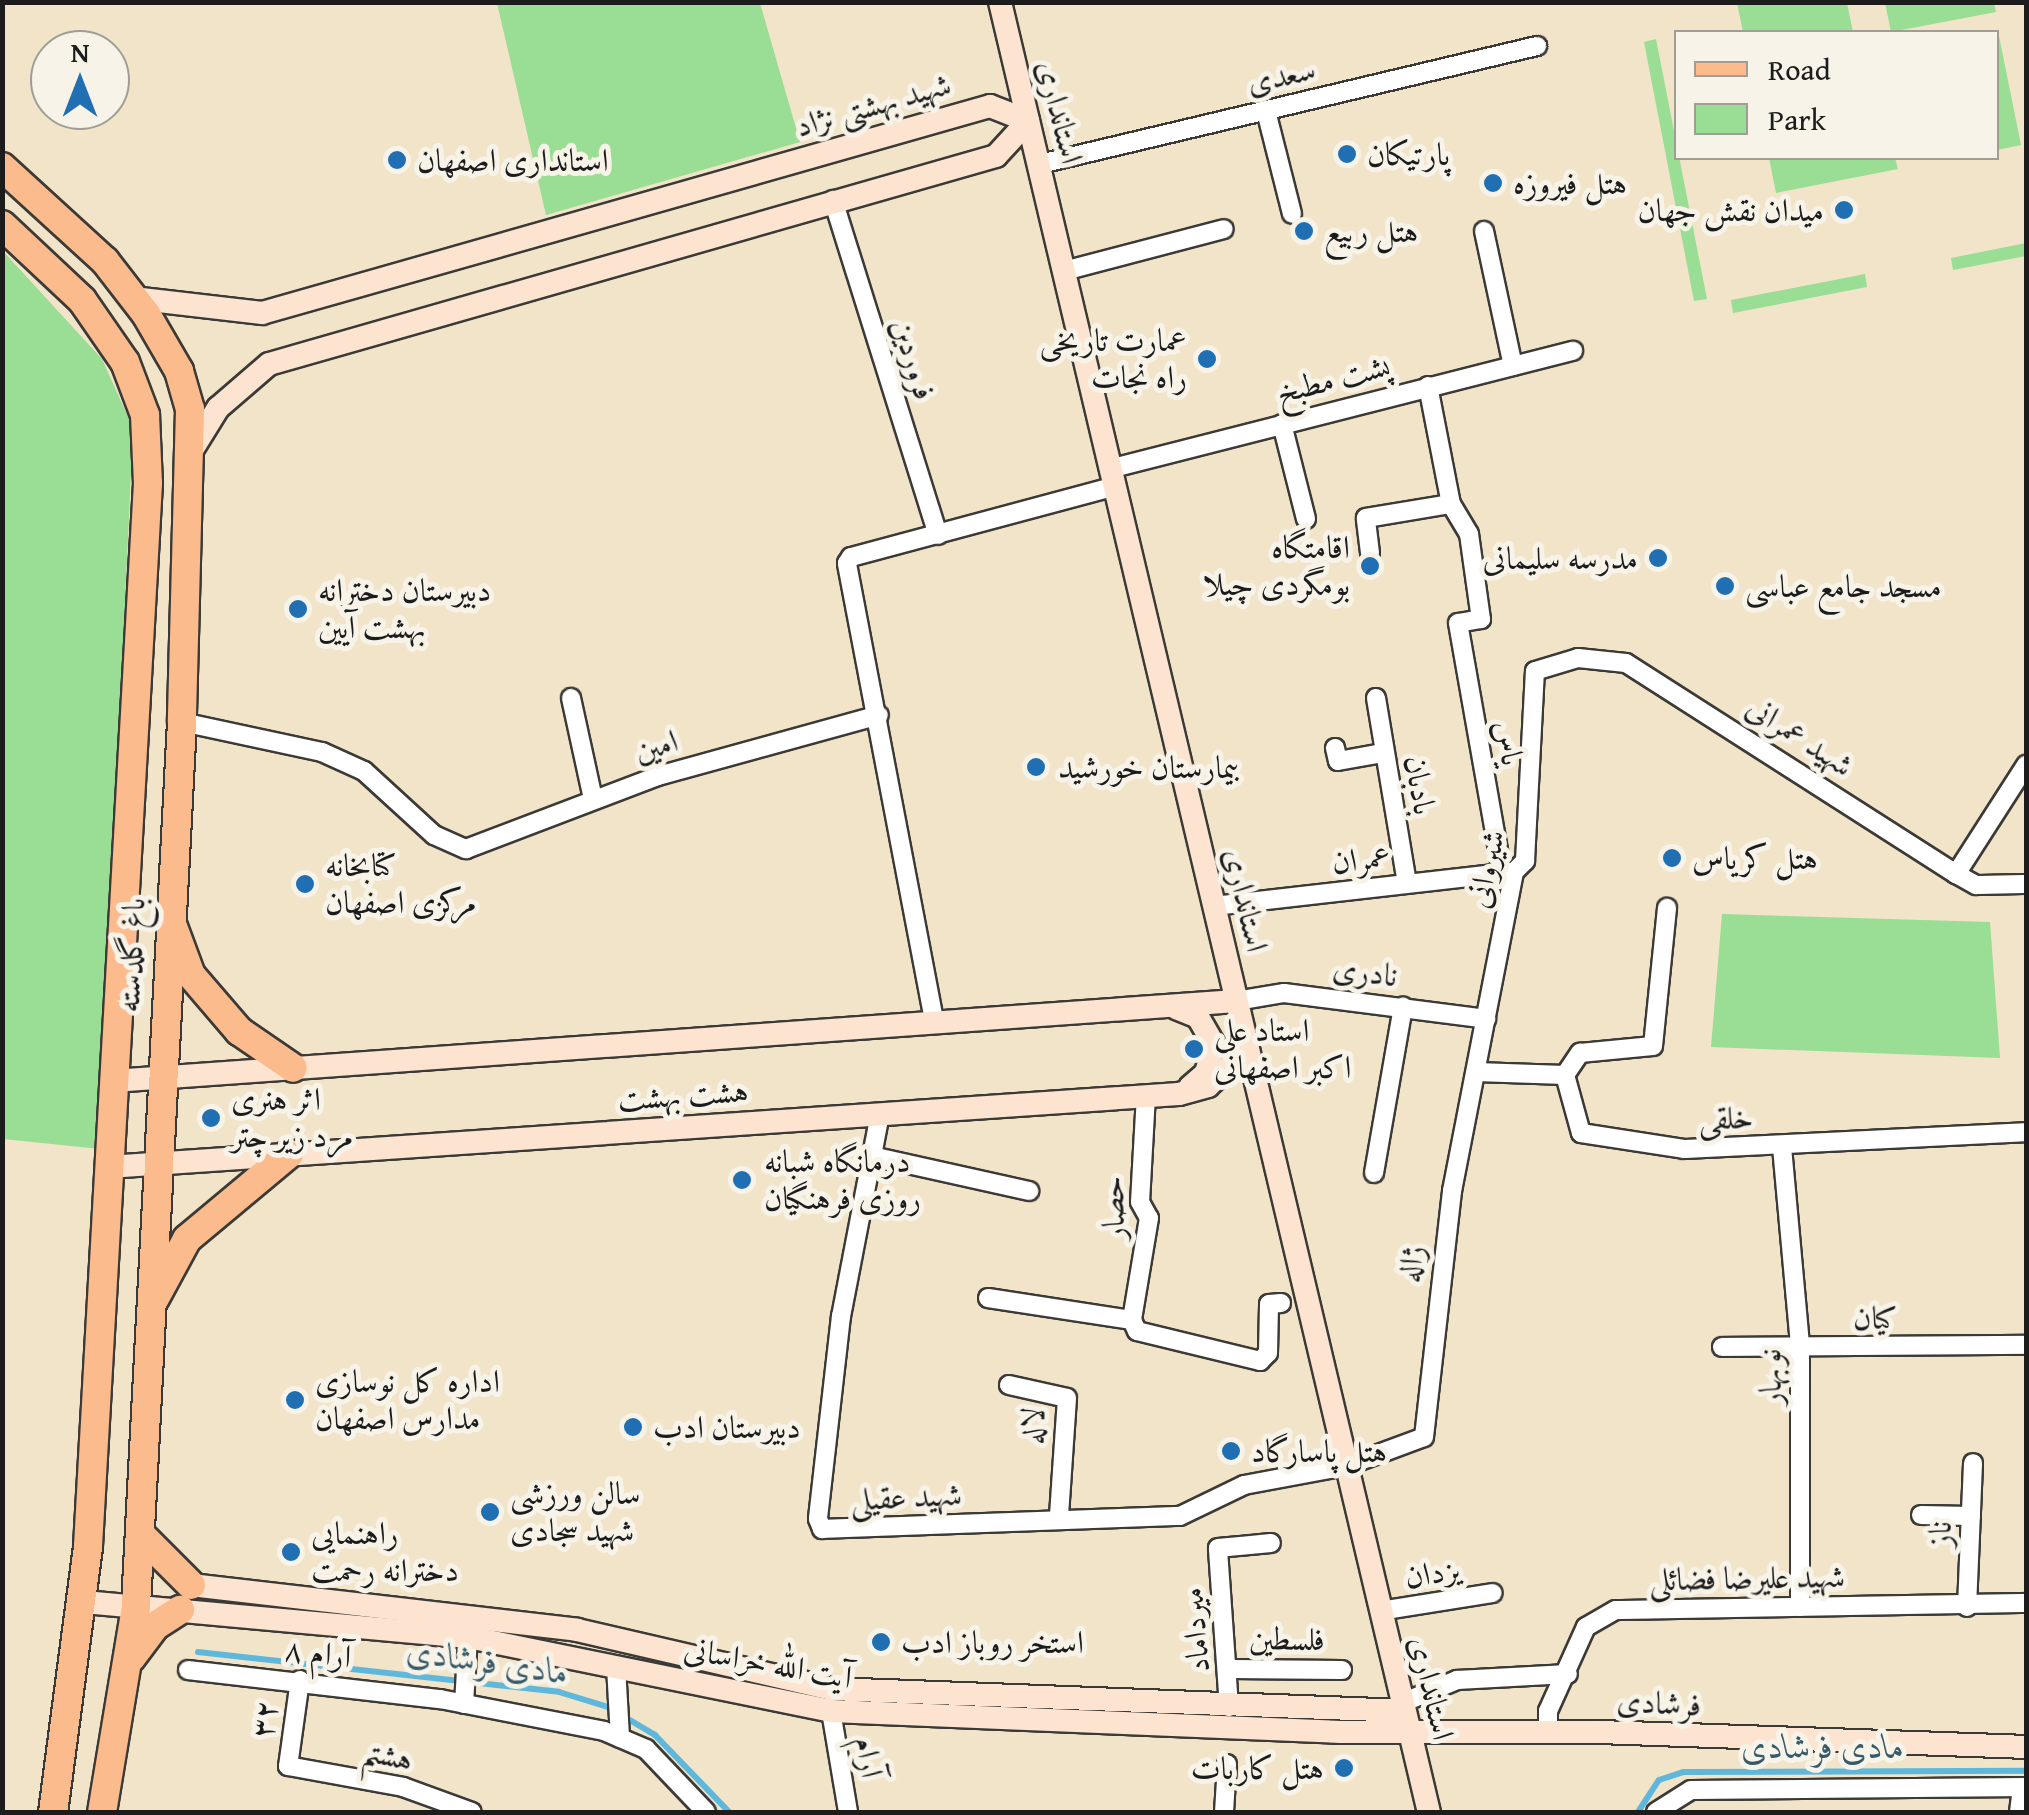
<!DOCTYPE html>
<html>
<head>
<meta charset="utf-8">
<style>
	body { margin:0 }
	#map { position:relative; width:2029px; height:1815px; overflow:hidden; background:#f1e4c9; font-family:"Gentium Book Plus",Amiri,serif }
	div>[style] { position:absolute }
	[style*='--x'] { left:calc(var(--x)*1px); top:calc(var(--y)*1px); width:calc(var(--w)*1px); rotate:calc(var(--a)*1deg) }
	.green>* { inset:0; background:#9add94 }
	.stream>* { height:6px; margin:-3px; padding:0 3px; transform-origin:3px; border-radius:3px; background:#5fb8dc }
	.roads { filter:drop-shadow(2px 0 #3c3a36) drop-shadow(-2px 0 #3c3a36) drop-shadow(0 2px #3c3a36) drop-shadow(0 -2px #3c3a36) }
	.street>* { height:18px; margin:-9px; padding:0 9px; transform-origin:9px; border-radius:9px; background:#fff }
	.secondary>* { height:22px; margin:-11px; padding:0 11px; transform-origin:11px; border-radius:11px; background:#fde4d1 }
	.primary>* { height:28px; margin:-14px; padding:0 14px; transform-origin:14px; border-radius:14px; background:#fbbb8d }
	.dots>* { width:28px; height:28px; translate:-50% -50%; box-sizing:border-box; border:5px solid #f7f3e8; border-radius:50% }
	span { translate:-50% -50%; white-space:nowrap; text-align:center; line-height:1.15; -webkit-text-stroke:10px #f7f3e8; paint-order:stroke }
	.street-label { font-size:32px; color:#1c1c1c }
	.poi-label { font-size:32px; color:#1c1c1c }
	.left { translate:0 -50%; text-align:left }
	.right { translate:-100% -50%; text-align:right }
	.water-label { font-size:35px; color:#375a69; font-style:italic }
	.frame { position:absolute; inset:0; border:5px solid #1c1c1c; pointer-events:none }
	.legend { position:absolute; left:1674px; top:30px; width:325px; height:130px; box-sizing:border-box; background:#f7f3e8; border:2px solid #9f9d96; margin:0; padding:12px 18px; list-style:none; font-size:30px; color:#1c1c1c }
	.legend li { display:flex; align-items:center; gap:20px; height:50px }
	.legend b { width:50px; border:2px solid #9f9d96 }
	.north { position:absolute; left:30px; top:30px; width:100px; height:100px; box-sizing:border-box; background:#f7f3e8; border:2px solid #9f9d96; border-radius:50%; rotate:0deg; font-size:28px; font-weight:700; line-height:40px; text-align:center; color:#1c1c1c }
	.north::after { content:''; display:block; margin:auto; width:35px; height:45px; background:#1f6fb2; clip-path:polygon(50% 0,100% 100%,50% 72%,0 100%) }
</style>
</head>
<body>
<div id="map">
	<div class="green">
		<i style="clip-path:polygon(497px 3px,760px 3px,800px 142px,546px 215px)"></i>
		<i style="clip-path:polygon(1737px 3px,1847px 3px,1853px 32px,1743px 32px)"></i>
		<i style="clip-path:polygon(1885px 3px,1994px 3px,1996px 12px,1891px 32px)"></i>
		<i style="clip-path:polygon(1998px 31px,2021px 145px,1997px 150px,1996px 32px,1989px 32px)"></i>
		<i style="clip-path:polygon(1656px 39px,1707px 299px,1694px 301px,1644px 42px)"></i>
		<i style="clip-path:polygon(1769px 158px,1895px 158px,1898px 169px,1776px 193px)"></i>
		<i style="clip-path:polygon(2026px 243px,2026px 256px,1953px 270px,1951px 258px)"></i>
		<i style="clip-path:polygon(2px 250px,102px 359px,133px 428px,100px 1149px,3px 1139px)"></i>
		<i style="clip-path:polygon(1865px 274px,1867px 287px,1733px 313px,1731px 300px)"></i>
		<i style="clip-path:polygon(1722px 914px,1990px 922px,2000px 1058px,1711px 1047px)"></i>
	</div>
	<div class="stream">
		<i style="--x:198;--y:1652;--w:363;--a:6.3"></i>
		<i style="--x:559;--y:1692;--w:51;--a:17"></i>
		<i style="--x:608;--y:1707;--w:55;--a:30.8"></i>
		<i style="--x:655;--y:1735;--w:107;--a:46.1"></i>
		<i style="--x:1638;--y:1812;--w:38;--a:-57"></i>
		<i style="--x:1659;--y:1780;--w:26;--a:-18"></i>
		<i style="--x:1684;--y:1772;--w:342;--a:-0.2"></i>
	</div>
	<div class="roads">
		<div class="street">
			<i style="--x:1266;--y:111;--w:106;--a:75.8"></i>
			<i style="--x:1040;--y:164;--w:511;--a:-13.36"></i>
			<i style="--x:833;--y:200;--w:351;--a:72.6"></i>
			<i style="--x:1484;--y:231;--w:138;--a:77.9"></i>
			<i style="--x:1064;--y:271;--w:165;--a:-14.7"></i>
			<i style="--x:1428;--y:386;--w:120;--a:79"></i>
			<i style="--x:1451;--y:504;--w:35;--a:59"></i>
			<i style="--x:1469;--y:534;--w:86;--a:82"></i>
			<i style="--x:1481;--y:619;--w:23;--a:170"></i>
			<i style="--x:1458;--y:623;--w:254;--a:80"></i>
			<i style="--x:1282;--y:424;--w:98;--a:75.8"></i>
			<i style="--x:1109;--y:469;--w:479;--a:-14.3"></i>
			<i style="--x:1370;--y:553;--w:35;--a:-97"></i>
			<i style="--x:1366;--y:518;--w:86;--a:-9.4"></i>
			<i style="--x:571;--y:698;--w:103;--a:77.7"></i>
			<i style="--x:1376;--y:698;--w:188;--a:80.5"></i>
			<i style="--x:182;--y:722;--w:143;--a:12.1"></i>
			<i style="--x:322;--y:752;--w:46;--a:24.3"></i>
			<i style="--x:364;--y:771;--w:95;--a:42.4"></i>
			<i style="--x:434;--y:835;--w:35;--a:24"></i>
			<i style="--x:466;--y:849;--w:205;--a:-20.8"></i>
			<i style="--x:658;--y:776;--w:229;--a:-15.4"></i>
			<i style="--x:1335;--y:748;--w:13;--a:77"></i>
			<i style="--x:1338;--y:761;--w:46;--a:-10.1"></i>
			<i style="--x:1956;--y:874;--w:130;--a:-57.3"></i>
			<i style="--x:1214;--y:906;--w:302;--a:-6.5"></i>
			<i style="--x:1236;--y:1001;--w:49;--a:-9.5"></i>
			<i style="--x:1284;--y:993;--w:204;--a:7.3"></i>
			<i style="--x:934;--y:1020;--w:465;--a:-100.8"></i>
			<i style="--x:847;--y:563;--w:7;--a:-56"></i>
			<i style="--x:851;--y:557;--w:271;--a:-15"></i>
			<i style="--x:1476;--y:1072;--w:89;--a:1.9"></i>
			<i style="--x:1565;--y:1075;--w:60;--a:74.6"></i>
			<i style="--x:1581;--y:1133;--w:104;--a:8.8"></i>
			<i style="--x:1684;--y:1149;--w:342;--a:-2.8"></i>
			<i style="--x:1565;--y:1075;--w:27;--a:-56"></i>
			<i style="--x:1580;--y:1053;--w:73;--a:-5.5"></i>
			<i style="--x:1653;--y:1046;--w:139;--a:-84.2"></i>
			<i style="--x:1146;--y:1095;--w:107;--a:93.2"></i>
			<i style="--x:1140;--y:1202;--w:18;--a:61"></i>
			<i style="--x:1149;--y:1218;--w:103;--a:99.5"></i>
			<i style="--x:1132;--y:1320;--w:12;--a:66"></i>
			<i style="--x:1137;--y:1331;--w:127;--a:13.7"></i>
			<i style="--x:1260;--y:1361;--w:11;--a:-45"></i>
			<i style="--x:1268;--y:1353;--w:49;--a:-88.8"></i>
			<i style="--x:1269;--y:1304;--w:12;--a:-5"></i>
			<i style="--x:880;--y:1114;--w:206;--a:100.9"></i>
			<i style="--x:841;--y:1316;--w:204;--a:96.5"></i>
			<i style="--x:818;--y:1519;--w:11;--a:68"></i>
			<i style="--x:822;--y:1529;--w:358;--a:-2.1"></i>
			<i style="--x:1180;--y:1516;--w:71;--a:-25.8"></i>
			<i style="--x:1244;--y:1485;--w:104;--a:-10.6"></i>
			<i style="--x:1346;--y:1466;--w:83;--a:-20.4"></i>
			<i style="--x:1424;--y:1437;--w:248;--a:-83.5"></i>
			<i style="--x:1452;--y:1191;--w:325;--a:-79"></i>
			<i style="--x:1514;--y:872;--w:16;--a:-45"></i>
			<i style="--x:1525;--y:861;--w:190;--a:-87"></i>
			<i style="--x:1535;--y:671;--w:45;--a:-16.8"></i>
			<i style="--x:1578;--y:658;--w:48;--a:5.9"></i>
			<i style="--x:1626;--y:663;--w:392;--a:32.6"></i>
			<i style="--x:1956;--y:874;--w:23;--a:29"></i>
			<i style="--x:1976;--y:885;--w:50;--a:-1.1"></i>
			<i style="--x:1782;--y:1147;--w:200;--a:84.8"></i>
			<i style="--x:1800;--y:1346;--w:261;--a:90"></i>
			<i style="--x:876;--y:1157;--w:157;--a:12.5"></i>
			<i style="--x:1374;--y:1173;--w:169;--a:-80.1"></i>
			<i style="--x:988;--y:1298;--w:146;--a:8.7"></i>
			<i style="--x:1722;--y:1347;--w:304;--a:-0.4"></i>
			<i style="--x:1009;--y:1385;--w:59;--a:12.6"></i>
			<i style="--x:1067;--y:1398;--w:118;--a:93.9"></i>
			<i style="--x:1921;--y:1515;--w:50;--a:1.1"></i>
			<i style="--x:1967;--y:1607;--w:144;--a:-87.6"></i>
			<i style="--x:1380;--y:1611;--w:114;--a:-9.1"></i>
			<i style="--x:616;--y:1666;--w:72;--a:86.8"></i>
			<i style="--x:1231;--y:1669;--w:111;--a:0.5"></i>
			<i style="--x:188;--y:1670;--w:254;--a:6.6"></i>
			<i style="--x:440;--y:1699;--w:167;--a:11"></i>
			<i style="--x:604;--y:1731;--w:46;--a:23.2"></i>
			<i style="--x:646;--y:1749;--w:87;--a:46.4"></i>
			<i style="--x:300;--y:1680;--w:87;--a:97.9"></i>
			<i style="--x:288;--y:1766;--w:117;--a:10.3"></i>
			<i style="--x:403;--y:1787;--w:73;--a:19.9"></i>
			<i style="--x:1402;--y:1703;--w:60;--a:-22.7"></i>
			<i style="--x:1457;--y:1680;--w:111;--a:-3.1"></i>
			<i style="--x:464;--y:1704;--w:67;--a:-86.6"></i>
			<i style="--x:1229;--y:1707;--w:159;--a:-94"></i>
			<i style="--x:1218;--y:1548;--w:53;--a:-5.4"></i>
			<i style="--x:831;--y:1711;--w:102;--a:80.4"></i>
			<i style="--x:1548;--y:1731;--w:20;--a:-90"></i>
			<i style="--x:1548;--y:1711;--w:92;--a:-65.7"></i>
			<i style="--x:1586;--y:1627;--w:34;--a:-30"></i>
			<i style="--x:1616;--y:1610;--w:410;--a:-1"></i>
			<i style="--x:1224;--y:1812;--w:48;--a:-86.4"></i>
			<i style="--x:1656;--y:1812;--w:41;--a:-32.2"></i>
			<i style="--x:1691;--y:1790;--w:335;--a:-0.5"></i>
			<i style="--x:2019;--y:1812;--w:25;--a:-83"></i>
		</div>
		<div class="secondary">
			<i style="--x:1000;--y:2;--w:1860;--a:76.67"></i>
			<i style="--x:133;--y:298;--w:130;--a:6.6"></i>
			<i style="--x:262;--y:313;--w:757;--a:-15.87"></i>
			<i style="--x:990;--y:106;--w:41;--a:21.5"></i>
			<i style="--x:1028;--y:121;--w:47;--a:132.4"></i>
			<i style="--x:996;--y:156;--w:756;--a:164.03"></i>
			<i style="--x:269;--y:364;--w:67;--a:139.2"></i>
			<i style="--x:218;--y:408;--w:49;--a:121.8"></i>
			<i style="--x:1176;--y:1008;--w:24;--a:22"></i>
			<i style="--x:1198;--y:1017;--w:32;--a:60"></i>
			<i style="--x:1214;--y:1045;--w:29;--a:106"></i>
			<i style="--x:1206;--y:1073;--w:21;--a:139"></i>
			<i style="--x:113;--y:1081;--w:1126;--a:-4.07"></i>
			<i style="--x:108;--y:1167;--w:1073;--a:-3.9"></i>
			<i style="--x:1179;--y:1094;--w:30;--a:-15"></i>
			<i style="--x:1208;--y:1086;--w:54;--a:-42.8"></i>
			<i style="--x:191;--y:1585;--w:389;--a:6.6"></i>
			<i style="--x:577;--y:1630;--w:262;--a:13"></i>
			<i style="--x:832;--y:1689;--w:572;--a:2.2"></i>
			<i style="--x:84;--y:1602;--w:386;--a:5.2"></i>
			<i style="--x:468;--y:1637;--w:370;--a:11.5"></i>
			<i style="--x:831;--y:1711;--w:510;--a:2.36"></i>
			<i style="--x:1341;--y:1732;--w:258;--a:0"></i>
			<i style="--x:1599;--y:1732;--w:427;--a:2"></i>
		</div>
		<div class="primary">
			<i style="--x:2;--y:167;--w:139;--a:42.4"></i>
			<i style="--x:105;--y:261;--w:67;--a:52.3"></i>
			<i style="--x:146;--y:314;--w:66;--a:59.9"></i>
			<i style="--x:179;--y:371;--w:40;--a:74"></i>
			<i style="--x:190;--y:409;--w:313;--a:91.5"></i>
			<i style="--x:182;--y:722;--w:886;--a:92.98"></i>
			<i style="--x:136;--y:1607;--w:208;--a:99.4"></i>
			<i style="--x:2;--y:225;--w:110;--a:43.2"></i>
			<i style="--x:82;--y:300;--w:75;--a:55.3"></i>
			<i style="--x:125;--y:362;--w:57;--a:69.3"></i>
			<i style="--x:145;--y:415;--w:68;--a:87.5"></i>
			<i style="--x:148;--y:483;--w:1066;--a:93.23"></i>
			<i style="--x:88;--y:1547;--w:267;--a:97.5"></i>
			<i style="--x:172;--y:924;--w:54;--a:69.6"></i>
			<i style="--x:191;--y:975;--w:74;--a:49.4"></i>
			<i style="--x:239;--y:1031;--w:65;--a:34.4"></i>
			<i style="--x:155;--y:1298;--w:67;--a:-61.5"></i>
			<i style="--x:187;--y:1239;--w:133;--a:-39.8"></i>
			<i style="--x:140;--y:1534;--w:72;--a:45"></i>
			<i style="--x:131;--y:1658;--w:40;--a:-53"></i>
			<i style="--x:155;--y:1626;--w:30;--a:-33"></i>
		</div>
	</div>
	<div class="dots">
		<i style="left:1347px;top:154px;background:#1f6fb2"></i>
		<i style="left:397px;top:160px;background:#1f6fb2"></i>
		<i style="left:1493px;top:183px;background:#1f6fb2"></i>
		<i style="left:1844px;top:210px;background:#1f6fb2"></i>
		<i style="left:1304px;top:231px;background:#1f6fb2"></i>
		<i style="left:1207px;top:359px;background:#1f6fb2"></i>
		<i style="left:1658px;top:558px;background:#1f6fb2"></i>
		<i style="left:1370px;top:566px;background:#1f6fb2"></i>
		<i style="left:1725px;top:586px;background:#1f6fb2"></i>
		<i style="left:298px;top:609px;background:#1f6fb2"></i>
		<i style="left:1036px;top:767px;background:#1f6fb2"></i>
		<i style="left:1672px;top:858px;background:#1f6fb2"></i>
		<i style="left:305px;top:884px;background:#1f6fb2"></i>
		<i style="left:1194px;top:1049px;background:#1f6fb2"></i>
		<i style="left:211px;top:1118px;background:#1f6fb2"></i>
		<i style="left:742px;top:1180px;background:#1f6fb2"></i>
		<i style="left:295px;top:1400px;background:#1f6fb2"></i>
		<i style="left:633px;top:1427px;background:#1f6fb2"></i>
		<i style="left:1231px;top:1451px;background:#1f6fb2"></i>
		<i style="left:490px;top:1512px;background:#1f6fb2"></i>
		<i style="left:291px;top:1552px;background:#1f6fb2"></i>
		<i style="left:881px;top:1642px;background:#1f6fb2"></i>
		<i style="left:1344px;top:1768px;background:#1f6fb2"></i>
	</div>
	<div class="street-label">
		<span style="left:1281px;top:76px;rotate:-13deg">سعدی</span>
		<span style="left:873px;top:105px;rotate:-16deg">شهید بهشتی نژاد</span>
		<span style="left:1060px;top:112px;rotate:76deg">استانداری</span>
		<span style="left:914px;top:359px;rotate:73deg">فروردین</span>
		<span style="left:1333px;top:379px;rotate:-14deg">پشت مطبخ</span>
		<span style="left:1800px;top:736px;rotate:33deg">شهید عمرانی</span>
		<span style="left:1509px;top:743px;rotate:80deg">یاس</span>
		<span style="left:656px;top:746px;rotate:-17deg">امین</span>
		<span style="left:1420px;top:785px;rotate:80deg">بادبان</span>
		<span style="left:1361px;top:859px;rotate:-7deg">عمران</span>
		<span style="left:1486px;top:869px;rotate:-77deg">شیروانی</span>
		<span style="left:1246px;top:900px;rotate:77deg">استانداری</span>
		<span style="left:131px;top:955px;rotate:-87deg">باغ گلدسته</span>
		<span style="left:1365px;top:972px;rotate:7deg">نادری</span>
		<span style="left:683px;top:1095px;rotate:-4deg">هشت بهشت</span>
		<span style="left:1726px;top:1118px;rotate:-1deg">خلقی</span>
		<span style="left:1113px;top:1208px;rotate:-91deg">حصار</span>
		<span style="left:1411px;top:1264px;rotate:-82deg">ژاله</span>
		<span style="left:1875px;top:1318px;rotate:1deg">کیان</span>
		<span style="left:1770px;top:1377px;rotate:-91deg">نوبهار</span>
		<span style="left:1033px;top:1426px;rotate:-90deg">لاله</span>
		<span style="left:906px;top:1497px;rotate:-3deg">شهید عقیلی</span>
		<span style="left:1940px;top:1534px;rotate:-88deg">ناز</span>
		<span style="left:1432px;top:1573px;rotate:-9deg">یزدان</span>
		<span style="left:1747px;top:1578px;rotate:-1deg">شهید علیرضا فضائلی</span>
		<span style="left:1195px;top:1630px;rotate:-95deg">میرداماد</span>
		<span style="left:1287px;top:1639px;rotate:1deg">فلسطین</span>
		<span style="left:318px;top:1653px;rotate:7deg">۸ آرام</span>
		<span style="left:768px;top:1663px;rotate:10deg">آیت الله خراسانی</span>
		<span style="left:1432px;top:1688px;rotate:77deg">استانداری</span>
		<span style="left:1659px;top:1703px;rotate:3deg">فرشادی</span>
		<span style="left:264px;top:1719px;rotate:-82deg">۳۲</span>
		<span style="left:388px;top:1755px;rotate:12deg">هشتم</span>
		<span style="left:869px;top:1757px;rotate:80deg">آرام</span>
	</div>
	<div class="poi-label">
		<span class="left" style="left:1367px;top:154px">پارتیکان</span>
		<span class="left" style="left:417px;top:160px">استانداری اصفهان</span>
		<span class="left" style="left:1513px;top:183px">هتل فیروزه</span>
		<span class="right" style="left:1824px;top:210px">میدان نقش جهان</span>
		<span class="left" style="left:1324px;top:231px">هتل ربیع</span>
		<span class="right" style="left:1187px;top:359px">عمارت تاریخی<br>راه نجات</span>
		<span class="right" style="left:1350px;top:566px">اقامتگاه<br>بومگردی چیلا</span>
		<span class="right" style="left:1638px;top:558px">مدرسه سلیمانی</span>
		<span class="left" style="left:1745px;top:586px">مسجد جامع عباسی</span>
		<span class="left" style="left:318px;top:609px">دبیرستان دخترانه<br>بهشت آیین</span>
		<span class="left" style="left:1058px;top:767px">بیمارستان خورشید</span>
		<span class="left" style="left:1692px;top:858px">هتل کریاس</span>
		<span class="left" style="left:325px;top:884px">کتابخانه<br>مرکزی اصفهان</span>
		<span class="left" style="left:1214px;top:1049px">استاد علی<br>اکبر اصفهانی</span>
		<span class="left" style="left:231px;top:1118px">اثر هنری<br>مرد زیر چتر</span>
		<span class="left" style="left:764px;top:1180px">درمانگاه شبانه<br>روزی فرهنگیان</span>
		<span class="left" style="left:315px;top:1400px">اداره کل نوسازی<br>مدارس اصفهان</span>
		<span class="left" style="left:653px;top:1427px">دبیرستان ادب</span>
		<span class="left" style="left:1251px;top:1451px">هتل پاسارگاد</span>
		<span class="left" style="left:510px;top:1512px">سالن ورزشی<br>شهید سجادی</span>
		<span class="left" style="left:311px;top:1552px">راهنمایی<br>دخترانه رحمت</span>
		<span class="left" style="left:901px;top:1642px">استخر روباز ادب</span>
		<span class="right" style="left:1324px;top:1768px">هتل کاربات</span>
	</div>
	<div class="water-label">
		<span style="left:488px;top:1661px;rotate:8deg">مادی فرشادی</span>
		<span style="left:1823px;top:1746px">مادی فرشادی</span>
	</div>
	<div class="frame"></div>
	<ul class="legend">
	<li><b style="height:12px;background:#fbbb8d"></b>Road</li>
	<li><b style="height:28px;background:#9add94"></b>Park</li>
	</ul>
	<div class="north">N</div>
</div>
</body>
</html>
